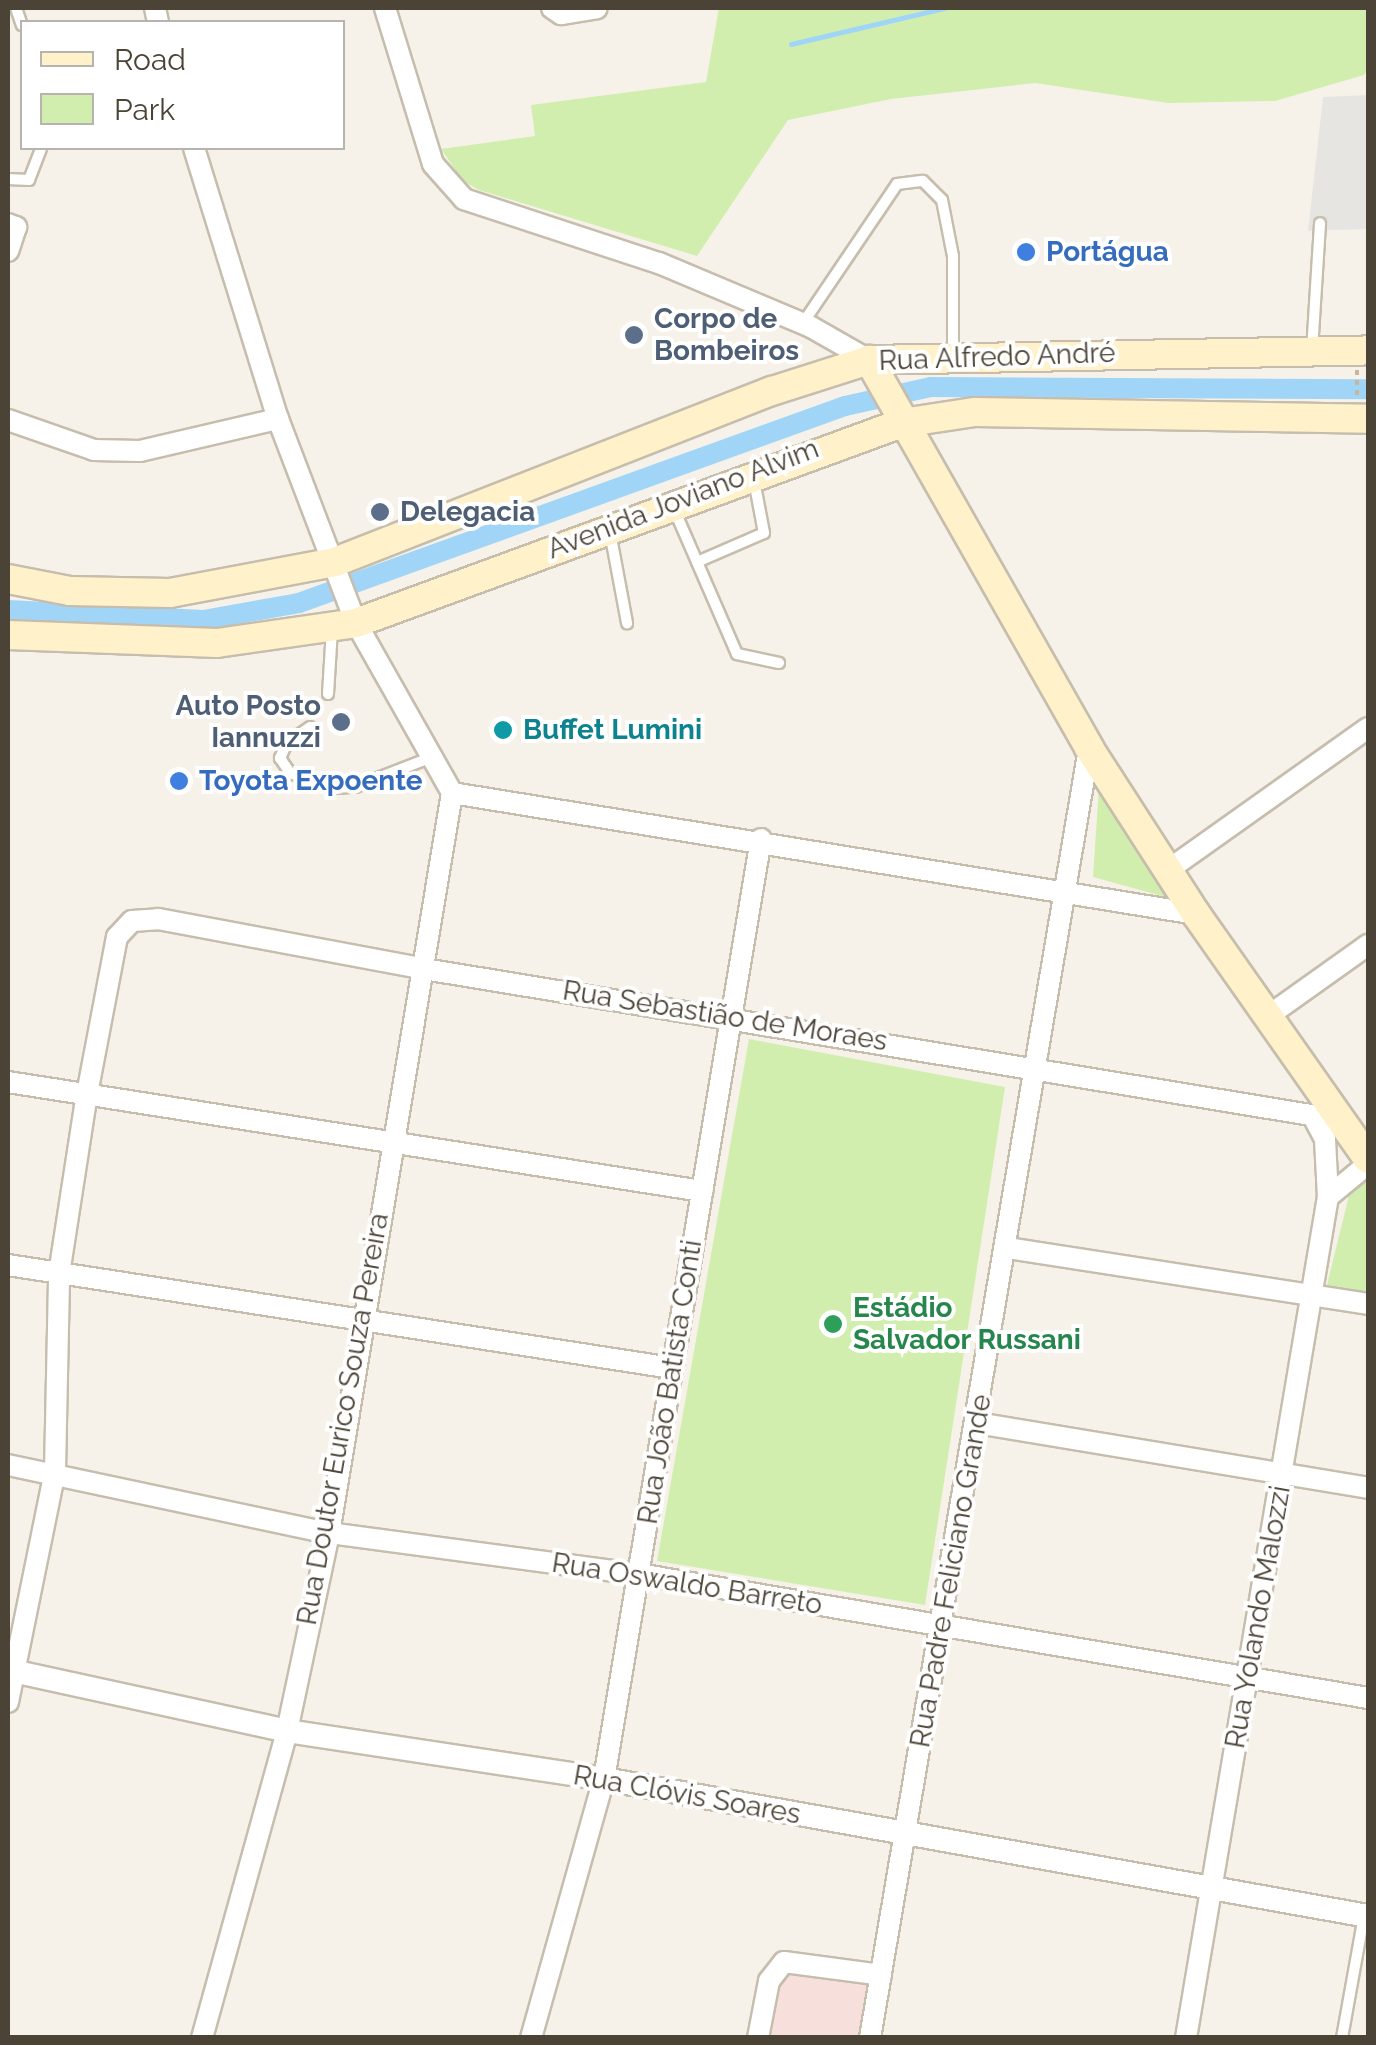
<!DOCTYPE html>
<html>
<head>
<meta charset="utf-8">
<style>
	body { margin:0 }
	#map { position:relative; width:1376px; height:2045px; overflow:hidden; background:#f6f2e9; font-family:Raleway,sans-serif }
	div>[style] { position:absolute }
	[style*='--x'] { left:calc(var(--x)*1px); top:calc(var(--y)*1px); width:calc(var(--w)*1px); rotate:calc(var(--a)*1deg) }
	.medical>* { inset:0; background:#f7dfdc }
	.green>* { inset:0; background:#d2eeae }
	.parking>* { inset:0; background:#e7e5e1 }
	.stream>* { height:5px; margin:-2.5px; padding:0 2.5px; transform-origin:2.5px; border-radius:2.5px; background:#a0d5f8 }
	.canal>* { height:20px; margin:-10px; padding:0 10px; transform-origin:10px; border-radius:10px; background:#a0d5f8 }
	.path>* { height:4px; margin-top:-2px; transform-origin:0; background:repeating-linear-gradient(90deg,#c6b69a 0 5px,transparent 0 10px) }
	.roads { filter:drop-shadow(2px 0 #c6bdad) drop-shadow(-2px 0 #c6bdad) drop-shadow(0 2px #c6bdad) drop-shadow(0 -2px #c6bdad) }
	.service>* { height:10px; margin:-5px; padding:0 5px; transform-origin:5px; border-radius:5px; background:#fff }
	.minor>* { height:20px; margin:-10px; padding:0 10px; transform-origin:10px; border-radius:10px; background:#fff }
	.tertiary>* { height:22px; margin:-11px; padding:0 11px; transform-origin:11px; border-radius:11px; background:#fff }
	.secondary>* { height:28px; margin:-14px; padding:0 14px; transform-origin:14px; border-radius:14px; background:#fff2ca }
	.dots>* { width:28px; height:28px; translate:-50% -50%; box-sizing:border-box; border:5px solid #fff; border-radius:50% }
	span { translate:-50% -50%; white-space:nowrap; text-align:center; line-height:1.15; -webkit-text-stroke:8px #fff; paint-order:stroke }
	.shop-label { font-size:28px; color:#366cbe; font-weight:700 }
	.left { translate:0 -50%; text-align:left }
	.service-label { font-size:28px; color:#4e5e75; font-weight:700 }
	.right { translate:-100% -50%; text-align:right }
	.street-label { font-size:28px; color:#4b4336 }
	.culture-label { font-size:28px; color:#0d838f; font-weight:700 }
	.leisure-label { font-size:28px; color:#27864d; font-weight:700 }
	.frame { position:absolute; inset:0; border:10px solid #4b4336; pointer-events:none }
	.legend { position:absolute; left:20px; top:20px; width:325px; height:130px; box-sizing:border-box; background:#fff; border:2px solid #b7b4af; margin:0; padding:12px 18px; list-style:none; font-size:30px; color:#4b4336 }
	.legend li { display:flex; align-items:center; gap:20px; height:50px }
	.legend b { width:50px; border:2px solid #b7b4af }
</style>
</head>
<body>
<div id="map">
	<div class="medical">
		<i style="clip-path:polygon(788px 1968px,875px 1979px,865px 2037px,765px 2038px,775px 1985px)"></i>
	</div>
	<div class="green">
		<i style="clip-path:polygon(719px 8px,1368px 8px,1368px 68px,1364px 75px,1275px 101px,1168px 103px,1035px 83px,891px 99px,788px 120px,697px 256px,479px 190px,463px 181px,441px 149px,535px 136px,531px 105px,706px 82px)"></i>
		<i style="clip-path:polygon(1099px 787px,1173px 899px,1093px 877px)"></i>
		<i style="clip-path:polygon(749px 1039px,1005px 1087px,925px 1605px,657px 1561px)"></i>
		<i style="clip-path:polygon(1368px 1178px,1368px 1295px,1325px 1293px,1352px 1183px)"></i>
	</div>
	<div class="parking">
		<i style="clip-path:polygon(1368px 95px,1368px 229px,1308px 231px,1323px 97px)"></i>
	</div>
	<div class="stream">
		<i style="--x:791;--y:44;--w:158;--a:-13.2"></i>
	</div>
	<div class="canal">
		<i style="--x:8;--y:610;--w:195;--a:2.9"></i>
		<i style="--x:203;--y:620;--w:97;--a:-10"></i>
		<i style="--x:299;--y:603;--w:580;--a:-19.84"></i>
		<i style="--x:845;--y:406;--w:88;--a:-12.5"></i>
		<i style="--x:931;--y:387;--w:437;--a:0.3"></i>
	</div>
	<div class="path">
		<i style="--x:1357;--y:370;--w:26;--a:90"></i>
	</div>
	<div class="roads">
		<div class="service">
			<i style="--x:16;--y:8;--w:18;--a:71"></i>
			<i style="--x:8;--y:179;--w:21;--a:3"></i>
			<i style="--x:29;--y:180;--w:34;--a:-69"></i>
			<i style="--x:803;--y:323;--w:168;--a:-55.9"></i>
			<i style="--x:897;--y:184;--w:26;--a:-7"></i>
			<i style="--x:923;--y:181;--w:27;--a:45"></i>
			<i style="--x:942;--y:200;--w:57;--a:78.9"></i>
			<i style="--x:953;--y:256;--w:99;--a:90"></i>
			<i style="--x:1312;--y:351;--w:128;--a:-86.4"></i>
			<i style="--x:674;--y:509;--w:158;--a:66.5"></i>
			<i style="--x:737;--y:654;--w:43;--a:12.1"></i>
			<i style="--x:610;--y:532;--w:93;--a:79.4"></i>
			<i style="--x:697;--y:562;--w:73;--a:-23.4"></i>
			<i style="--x:764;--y:533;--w:54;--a:-100.7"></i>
			<i style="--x:328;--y:694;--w:65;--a:-86.5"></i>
			<i style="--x:310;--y:727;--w:28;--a:145"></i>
			<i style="--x:287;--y:743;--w:17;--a:115"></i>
			<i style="--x:280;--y:758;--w:18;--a:56"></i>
			<i style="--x:290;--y:773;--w:46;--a:19.2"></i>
			<i style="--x:333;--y:788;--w:22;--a:-3"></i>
			<i style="--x:355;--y:787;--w:83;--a:-21.3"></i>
			<i style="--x:1342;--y:2038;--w:124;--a:-79.8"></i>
		</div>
		<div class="minor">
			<i style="--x:155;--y:8;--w:14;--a:78"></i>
			<i style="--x:385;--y:8;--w:163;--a:72.9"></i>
			<i style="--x:433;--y:164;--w:47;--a:48.5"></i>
			<i style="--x:464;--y:199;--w:205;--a:18.2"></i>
			<i style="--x:659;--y:263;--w:165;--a:22.8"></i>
			<i style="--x:811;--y:327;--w:67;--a:29.6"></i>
			<i style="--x:552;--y:8;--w:11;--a:34"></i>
			<i style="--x:561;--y:14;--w:36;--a:-9"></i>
			<i style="--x:194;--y:148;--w:284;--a:72.8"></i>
			<i style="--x:278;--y:419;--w:218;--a:69.1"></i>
			<i style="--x:356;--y:623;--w:195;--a:60.5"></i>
			<i style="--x:8;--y:224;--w:9;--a:21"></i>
			<i style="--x:16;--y:227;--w:25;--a:108"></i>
			<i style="--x:8;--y:420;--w:91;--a:19.2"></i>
			<i style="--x:94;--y:450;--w:46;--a:1.2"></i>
			<i style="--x:140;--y:451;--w:142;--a:-13.1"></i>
			<i style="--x:452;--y:793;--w:754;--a:9.24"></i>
			<i style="--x:1168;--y:870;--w:245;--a:-35.4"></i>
			<i style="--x:1268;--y:1016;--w:123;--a:-35.4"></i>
			<i style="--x:8;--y:1082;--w:703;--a:8.93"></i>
			<i style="--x:1328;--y:1197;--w:52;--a:-39.5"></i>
			<i style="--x:1007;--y:1248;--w:365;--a:8.8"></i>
			<i style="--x:8;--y:1265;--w:672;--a:8.82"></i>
			<i style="--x:977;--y:1423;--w:396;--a:9.4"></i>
			<i style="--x:8;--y:1465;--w:328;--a:12"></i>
			<i style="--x:329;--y:1533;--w:312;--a:7.6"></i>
			<i style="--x:638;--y:1574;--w:740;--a:9.64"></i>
			<i style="--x:8;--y:1702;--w:236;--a:-78.5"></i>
			<i style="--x:55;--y:1471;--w:197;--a:-88.8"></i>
			<i style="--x:59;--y:1274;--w:182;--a:-81.2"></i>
			<i style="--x:87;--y:1094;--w:160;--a:-79.2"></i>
			<i style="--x:117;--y:937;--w:22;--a:-47"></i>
			<i style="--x:132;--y:921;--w:26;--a:-4"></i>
			<i style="--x:158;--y:919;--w:271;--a:10.6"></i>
			<i style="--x:424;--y:969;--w:929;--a:9.35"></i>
			<i style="--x:202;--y:2038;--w:319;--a:-74.5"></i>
			<i style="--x:287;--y:1731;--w:202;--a:-78"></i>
			<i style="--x:329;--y:1533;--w:750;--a:-80.56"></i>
			<i style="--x:531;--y:2038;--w:269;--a:-74.3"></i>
			<i style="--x:604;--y:1779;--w:953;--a:-80.52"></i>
			<i style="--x:758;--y:2038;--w:58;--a:-79.1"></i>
			<i style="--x:769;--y:1981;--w:24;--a:-52"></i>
			<i style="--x:784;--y:1962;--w:98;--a:7.6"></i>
			<i style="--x:870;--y:2038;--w:1308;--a:-80.36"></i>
			<i style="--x:1186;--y:2038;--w:853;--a:-80.42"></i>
			<i style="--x:1328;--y:1197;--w:58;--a:-93"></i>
			<i style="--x:1325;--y:1139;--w:27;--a:-118"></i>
		</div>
		<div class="tertiary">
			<i style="--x:8;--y:1670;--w:286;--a:12.3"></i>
			<i style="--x:287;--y:1731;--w:321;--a:8.6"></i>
			<i style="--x:604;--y:1779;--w:776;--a:10.17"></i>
		</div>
		<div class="secondary">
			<i style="--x:869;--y:360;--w:446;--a:60.4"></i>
			<i style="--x:1089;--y:748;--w:197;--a:57.2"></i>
			<i style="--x:1196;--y:914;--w:299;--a:54.9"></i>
			<i style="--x:8;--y:579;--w:63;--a:11"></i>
			<i style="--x:70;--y:591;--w:100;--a:1.1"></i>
			<i style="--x:170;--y:593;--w:168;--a:-10.6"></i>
			<i style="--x:335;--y:562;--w:469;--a:-21.4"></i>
			<i style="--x:772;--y:391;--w:102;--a:-17.7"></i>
			<i style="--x:869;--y:360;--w:499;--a:-1.1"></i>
			<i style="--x:8;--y:635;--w:209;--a:2.2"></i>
			<i style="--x:217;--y:643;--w:140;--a:-8.2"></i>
			<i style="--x:356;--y:623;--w:581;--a:-20.12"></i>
			<i style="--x:902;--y:423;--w:74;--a:-8.6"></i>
			<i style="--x:975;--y:412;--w:393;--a:1"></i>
		</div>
	</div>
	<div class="dots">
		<i style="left:1026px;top:252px;background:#3f7fe0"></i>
		<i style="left:634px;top:335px;background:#5c6f8a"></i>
		<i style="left:380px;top:512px;background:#5c6f8a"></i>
		<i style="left:341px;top:722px;background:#5c6f8a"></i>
		<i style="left:503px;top:730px;background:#0f9aa8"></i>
		<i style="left:179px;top:781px;background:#3f7fe0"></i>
		<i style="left:833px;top:1324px;background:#2e9e5b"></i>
	</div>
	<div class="shop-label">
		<span class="left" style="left:1046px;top:252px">Portágua</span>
		<span class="left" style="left:199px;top:781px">Toyota Expoente</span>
	</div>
	<div class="service-label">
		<span class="left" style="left:654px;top:335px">Corpo de<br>Bombeiros</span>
		<span class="left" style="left:400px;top:512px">Delegacia</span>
		<span class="right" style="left:321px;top:722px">Auto Posto<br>Iannuzzi</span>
	</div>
	<div class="street-label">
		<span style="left:997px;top:357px;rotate:-2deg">Rua Alfredo André</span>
		<span style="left:683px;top:499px;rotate:-21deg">Avenida Joviano Alvim</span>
		<span style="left:725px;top:1016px;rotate:9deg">Rua Sebastião de Moraes</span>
		<span style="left:670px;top:1382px;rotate:-81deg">Rua João Batista Conti</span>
		<span style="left:343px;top:1419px;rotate:-80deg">Rua Doutor Eurico Souza Pereira</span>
		<span style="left:951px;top:1571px;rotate:-80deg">Rua Padre Feliciano Grande</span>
		<span style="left:687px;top:1584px;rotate:9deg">Rua Oswaldo Barreto</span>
		<span style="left:1258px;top:1617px;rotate:-80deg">Rua Yolando Malozzi</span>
		<span style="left:687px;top:1795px;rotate:10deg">Rua Clóvis Soares</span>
	</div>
	<div class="culture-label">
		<span class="left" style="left:523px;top:730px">Buffet Lumini</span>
	</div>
	<div class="leisure-label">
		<span class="left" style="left:853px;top:1324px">Estádio<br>Salvador Russani</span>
	</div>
	<div class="frame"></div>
	<ul class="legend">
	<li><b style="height:12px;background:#fff2ca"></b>Road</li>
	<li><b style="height:28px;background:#d2eeae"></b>Park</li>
	</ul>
</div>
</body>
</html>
